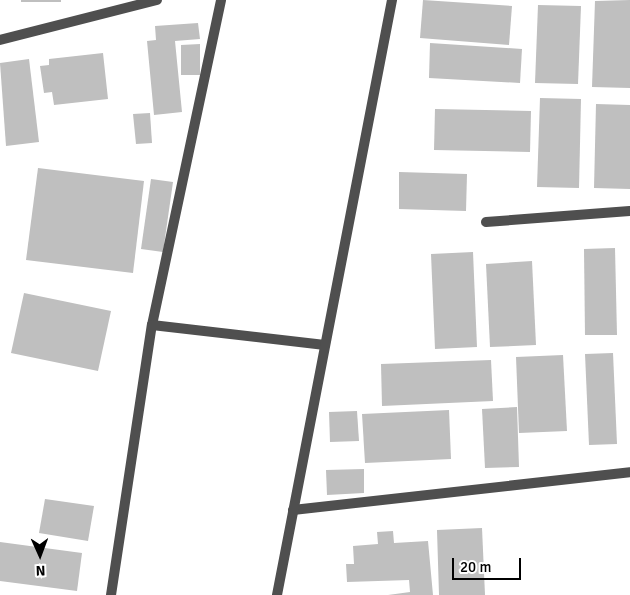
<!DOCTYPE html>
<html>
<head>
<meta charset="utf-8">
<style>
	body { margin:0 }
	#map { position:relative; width:630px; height:595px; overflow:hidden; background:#fff; font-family:Signika,sans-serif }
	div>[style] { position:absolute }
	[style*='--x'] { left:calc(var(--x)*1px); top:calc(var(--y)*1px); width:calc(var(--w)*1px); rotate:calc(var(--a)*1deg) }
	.building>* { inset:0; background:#bfbfbf }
	.street>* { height:10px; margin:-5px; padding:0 5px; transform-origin:5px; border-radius:5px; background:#4f4f4f }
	span { translate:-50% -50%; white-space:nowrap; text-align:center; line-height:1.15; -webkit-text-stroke:4.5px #fff; paint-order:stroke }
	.north { position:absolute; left:15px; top:530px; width:50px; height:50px; -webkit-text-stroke:4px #fff; paint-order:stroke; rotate:178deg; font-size:14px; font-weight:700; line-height:20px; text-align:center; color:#000 }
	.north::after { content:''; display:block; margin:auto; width:18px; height:22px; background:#000; clip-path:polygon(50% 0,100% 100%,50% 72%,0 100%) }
	.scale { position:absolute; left:452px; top:558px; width:69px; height:22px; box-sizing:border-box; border:2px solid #000; border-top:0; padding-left:6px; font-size:15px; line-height:18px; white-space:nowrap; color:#000; -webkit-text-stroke:4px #fff; paint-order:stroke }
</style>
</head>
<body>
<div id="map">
	<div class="building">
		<i style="clip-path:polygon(21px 0,61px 0,61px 2px,21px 2px)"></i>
		<i style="clip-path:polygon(423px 0,512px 6px,509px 45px,420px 38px)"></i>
		<i style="clip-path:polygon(630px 0,630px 88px,592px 87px,595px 1px)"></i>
		<i style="clip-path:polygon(538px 5px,581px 6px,578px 84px,535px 83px)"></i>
		<i style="clip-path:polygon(198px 23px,200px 39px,175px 41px,182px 112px,154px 115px,147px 41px,156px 40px,155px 26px)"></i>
		<i style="clip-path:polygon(430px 43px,522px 49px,520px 83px,429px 78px)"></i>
		<i style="clip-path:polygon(200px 44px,200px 75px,181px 75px,181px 45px)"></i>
		<i style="clip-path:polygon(103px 53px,108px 99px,54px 105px,52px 92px,44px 93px,40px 66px,49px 65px,49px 59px)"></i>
		<i style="clip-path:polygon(29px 59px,39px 142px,6px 146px,0 63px)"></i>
		<i style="clip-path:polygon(540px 98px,581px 99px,579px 188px,537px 187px)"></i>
		<i style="clip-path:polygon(596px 104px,630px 105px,630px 189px,594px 188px)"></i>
		<i style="clip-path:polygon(435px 109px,531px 111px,530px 152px,434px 150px)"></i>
		<i style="clip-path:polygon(150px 113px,152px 143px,136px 144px,133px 114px)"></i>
		<i style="clip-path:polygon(38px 168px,144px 181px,133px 273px,26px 260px)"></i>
		<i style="clip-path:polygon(399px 172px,467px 174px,466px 211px,399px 209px)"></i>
		<i style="clip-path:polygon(151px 179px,173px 182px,163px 252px,141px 249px)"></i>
		<i style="clip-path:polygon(615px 248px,617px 335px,585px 335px,584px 249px)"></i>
		<i style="clip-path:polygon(473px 252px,477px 347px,435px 349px,431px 254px)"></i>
		<i style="clip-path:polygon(532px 261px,536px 345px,490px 347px,486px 264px)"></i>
		<i style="clip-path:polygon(24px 293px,111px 311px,98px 371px,11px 353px)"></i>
		<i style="clip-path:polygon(613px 353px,617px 444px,589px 445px,585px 354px)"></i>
		<i style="clip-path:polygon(563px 355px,567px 431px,519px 433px,516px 357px)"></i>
		<i style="clip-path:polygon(491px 360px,493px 401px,382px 406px,381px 364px)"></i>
		<i style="clip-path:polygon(517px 407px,519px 467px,485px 468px,482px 409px)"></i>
		<i style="clip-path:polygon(449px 410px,451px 459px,365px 463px,362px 414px)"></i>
		<i style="clip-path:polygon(357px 411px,359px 441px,330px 442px,329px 412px)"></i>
		<i style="clip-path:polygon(364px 469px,364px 493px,327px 495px,326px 470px)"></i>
		<i style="clip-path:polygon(45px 499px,94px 506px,88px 541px,39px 533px)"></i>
		<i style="clip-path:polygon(482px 528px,485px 595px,439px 595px,437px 530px)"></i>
		<i style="clip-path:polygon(393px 531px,394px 543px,428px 541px,433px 595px,388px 595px,410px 592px,409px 580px,347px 582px,346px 564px,354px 564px,353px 546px,378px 544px,377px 532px)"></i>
		<i style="clip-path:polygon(0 542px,82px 553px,77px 591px,0 581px)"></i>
	</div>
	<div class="street">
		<i style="--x:0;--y:40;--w:162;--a:-14.3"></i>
		<i style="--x:486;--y:222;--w:144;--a:-4.4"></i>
		<i style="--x:152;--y:325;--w:332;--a:-78"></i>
		<i style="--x:293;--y:510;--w:339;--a:-6.4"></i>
		<i style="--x:111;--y:595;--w:273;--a:-81.4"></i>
		<i style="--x:152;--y:325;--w:174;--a:6.6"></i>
		<i style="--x:277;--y:595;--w:606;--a:-79.06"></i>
	</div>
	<div class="north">N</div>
	<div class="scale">20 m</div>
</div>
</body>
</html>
